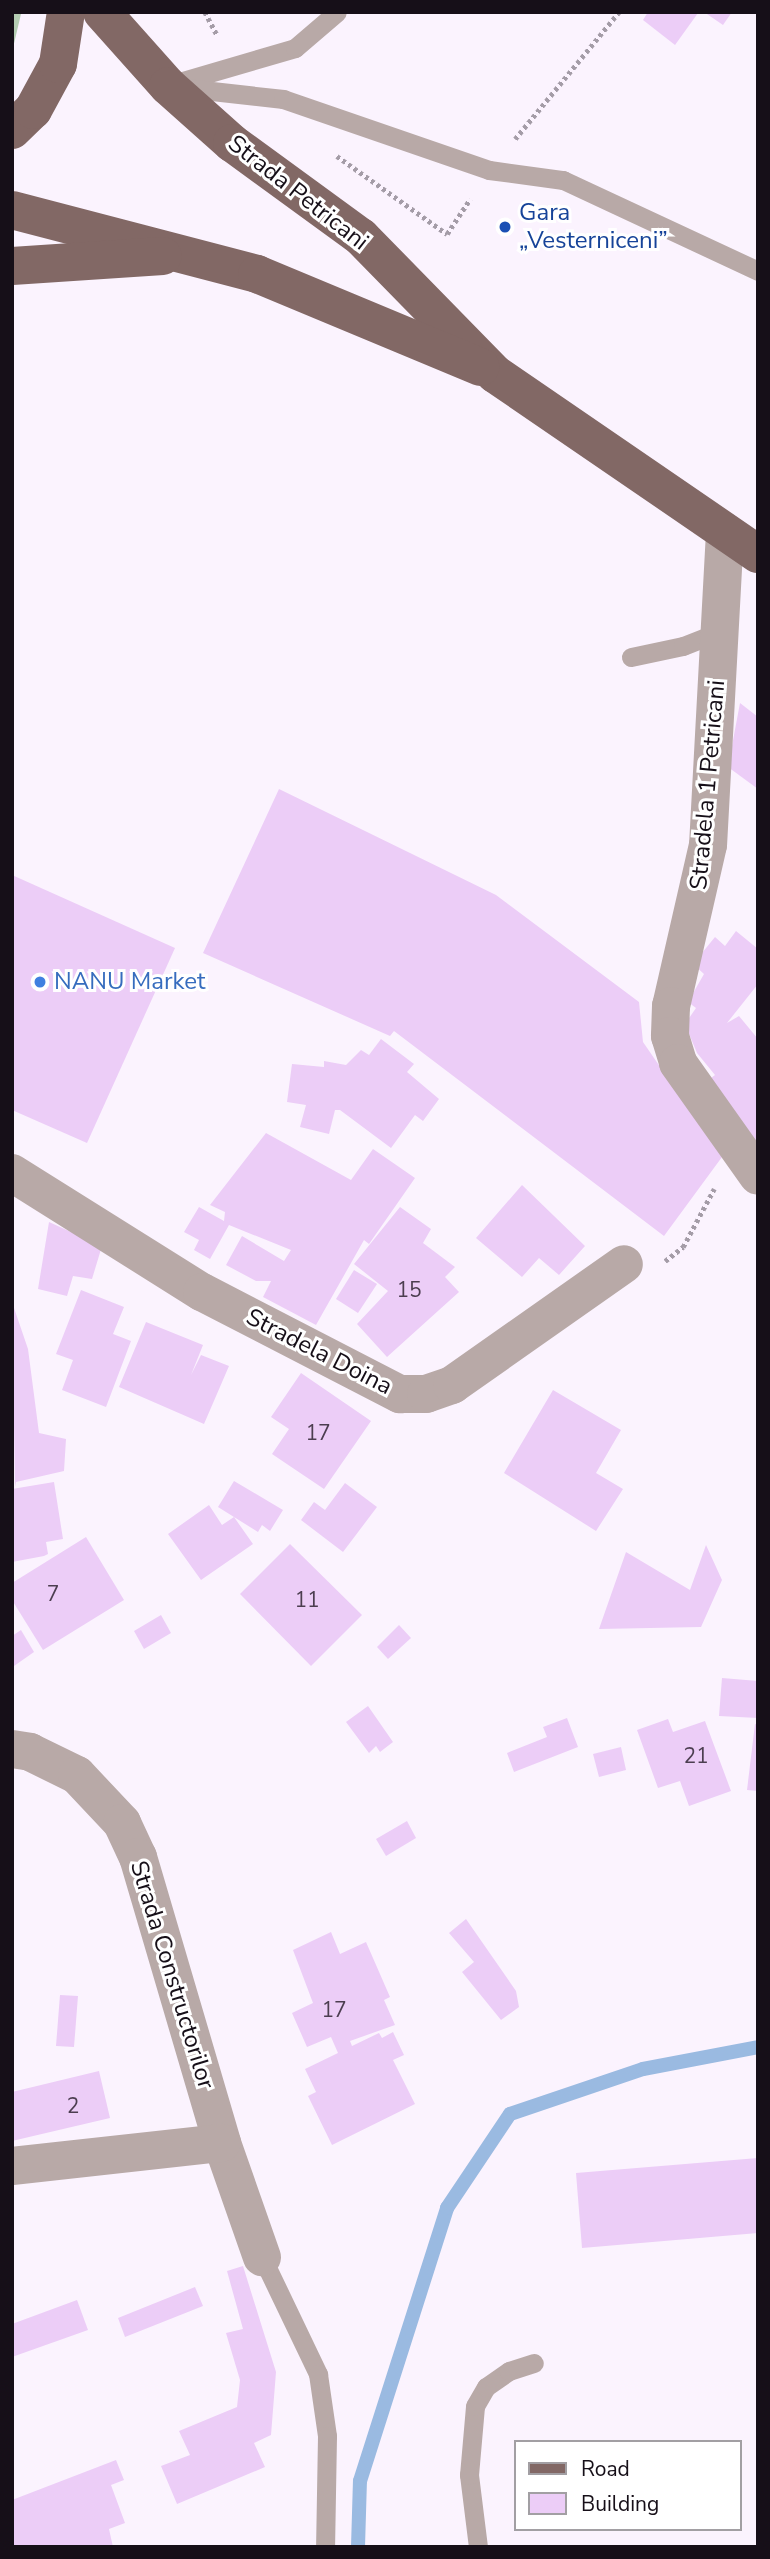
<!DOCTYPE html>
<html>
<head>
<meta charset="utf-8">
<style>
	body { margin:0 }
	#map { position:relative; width:770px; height:2559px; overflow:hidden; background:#fbf3fe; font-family:"Nunito Sans",sans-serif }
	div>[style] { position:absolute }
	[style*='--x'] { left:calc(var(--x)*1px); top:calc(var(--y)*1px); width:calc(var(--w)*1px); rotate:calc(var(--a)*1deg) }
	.green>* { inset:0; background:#b5cdb3 }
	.stream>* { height:14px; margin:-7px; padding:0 7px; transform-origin:7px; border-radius:7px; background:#9abae1 }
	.building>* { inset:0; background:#eccdf7 }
	.path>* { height:4.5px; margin-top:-2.25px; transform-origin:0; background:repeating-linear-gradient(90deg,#a49ca7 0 3.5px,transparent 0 7px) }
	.lane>* { height:19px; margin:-9.5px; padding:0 9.5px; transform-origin:9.5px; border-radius:9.5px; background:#b8a9a7 }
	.street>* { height:38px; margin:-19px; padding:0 19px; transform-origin:19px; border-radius:19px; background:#b8a9a7 }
	.primary>* { height:38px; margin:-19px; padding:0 19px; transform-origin:19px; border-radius:19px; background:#826865 }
	.dots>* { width:19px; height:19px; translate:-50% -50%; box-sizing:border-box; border:4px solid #fff; border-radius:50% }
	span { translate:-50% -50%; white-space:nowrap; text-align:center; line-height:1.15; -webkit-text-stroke:6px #fff; paint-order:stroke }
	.number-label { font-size:21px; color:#4c3e50 }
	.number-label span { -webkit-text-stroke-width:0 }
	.street-label { font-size:24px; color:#160f18 }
	.transit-label { font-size:24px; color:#164399 }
	.left { translate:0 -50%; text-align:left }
	.shop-label { font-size:24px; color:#366cbe }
	.frame { position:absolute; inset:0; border:14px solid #160f18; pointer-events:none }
	.legend { position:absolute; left:514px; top:2440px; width:228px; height:91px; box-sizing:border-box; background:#fff; border:2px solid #a29fa3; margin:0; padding:9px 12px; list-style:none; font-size:21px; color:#160f18 }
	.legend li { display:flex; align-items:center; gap:14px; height:35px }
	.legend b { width:35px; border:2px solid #a29fa3 }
</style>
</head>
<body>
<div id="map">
	<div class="green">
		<i style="clip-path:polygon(12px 12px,21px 14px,12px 52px)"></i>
	</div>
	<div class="stream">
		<i style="--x:358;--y:2547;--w:66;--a:-88.3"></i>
		<i style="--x:360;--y:2481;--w:287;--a:-72.3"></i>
		<i style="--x:447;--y:2208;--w:113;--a:-56.2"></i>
		<i style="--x:510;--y:2114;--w:140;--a:-18.7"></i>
		<i style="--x:643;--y:2069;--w:117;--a:-10.8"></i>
	</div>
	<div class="building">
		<i style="clip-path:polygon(648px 12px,697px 12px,698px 13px,675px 45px,643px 20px)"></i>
		<i style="clip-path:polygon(704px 12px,732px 12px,723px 25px)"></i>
		<i style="clip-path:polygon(740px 703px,758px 717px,758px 789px,728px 767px)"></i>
		<i style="clip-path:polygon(279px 789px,496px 895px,639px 1002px,643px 1042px,722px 1157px,664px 1236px,394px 1031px,390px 1036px,203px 953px)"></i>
		<i style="clip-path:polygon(12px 875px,175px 948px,87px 1143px,12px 1110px)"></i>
		<i style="clip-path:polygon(736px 931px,758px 949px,758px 984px,727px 1023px,739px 1016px,758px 1039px,758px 1144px,706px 1082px,715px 1075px,697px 1053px,685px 1024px,696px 1008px,688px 1002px,704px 974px,693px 964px,715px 937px,725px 946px)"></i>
		<i style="clip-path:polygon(381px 1039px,414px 1064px,407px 1072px,439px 1099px,423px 1121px,415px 1115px,391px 1148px,340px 1110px,335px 1110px,329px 1134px,300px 1127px,306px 1105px,287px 1102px,292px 1064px,324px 1067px,324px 1061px,346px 1065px,361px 1050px,369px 1055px)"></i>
		<i style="clip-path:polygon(266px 1133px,351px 1180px,373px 1149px,415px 1178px,369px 1244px,364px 1240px,316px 1325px,263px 1297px,271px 1281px,256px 1281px,226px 1265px,242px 1236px,284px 1261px,291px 1250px,229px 1225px,210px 1259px,194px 1250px,199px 1240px,184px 1232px,199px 1207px,224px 1221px,225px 1212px,210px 1205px)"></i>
		<i style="clip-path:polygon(522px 1185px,585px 1246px,559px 1275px,539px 1258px,522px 1277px,476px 1238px)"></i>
		<i style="clip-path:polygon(400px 1207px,431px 1229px,423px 1243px,455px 1267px,445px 1277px,459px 1292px,387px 1357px,357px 1324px,388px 1291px,354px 1264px)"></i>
		<i style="clip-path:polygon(49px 1222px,102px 1246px,92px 1279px,73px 1276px,67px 1296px,38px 1289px)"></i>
		<i style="clip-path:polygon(354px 1270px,377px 1284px,358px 1313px,336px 1299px)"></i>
		<i style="clip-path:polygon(81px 1290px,124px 1307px,113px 1334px,131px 1341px,106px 1407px,62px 1390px,73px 1360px,56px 1354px)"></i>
		<i style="clip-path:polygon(12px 1302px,28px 1349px,39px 1433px,66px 1439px,64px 1471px,16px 1482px,15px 1487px)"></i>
		<i style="clip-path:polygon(146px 1322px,203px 1345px,191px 1375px,201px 1355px,229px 1366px,204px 1424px,119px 1387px)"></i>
		<i style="clip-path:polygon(301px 1373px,371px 1421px,324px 1489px,272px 1454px,289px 1429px,271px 1417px)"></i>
		<i style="clip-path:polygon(553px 1390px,621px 1430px,596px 1473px,623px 1489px,596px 1531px,504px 1473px)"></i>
		<i style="clip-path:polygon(234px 1481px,283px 1510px,270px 1531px,262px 1525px,258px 1532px,234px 1517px,253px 1544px,201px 1580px,168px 1534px,209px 1505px,222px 1525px,234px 1517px,218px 1507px)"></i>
		<i style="clip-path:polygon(54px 1482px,63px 1539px,46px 1542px,48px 1554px,44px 1556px,12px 1562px,12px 1489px)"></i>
		<i style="clip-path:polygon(345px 1483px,377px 1507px,343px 1552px,301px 1520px,314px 1502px,325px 1510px)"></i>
		<i style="clip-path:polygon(86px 1537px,124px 1600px,43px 1650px,12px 1600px,12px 1583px)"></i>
		<i style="clip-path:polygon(290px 1544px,362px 1615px,311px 1666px,240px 1594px)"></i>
		<i style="clip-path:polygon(706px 1545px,722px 1580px,701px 1627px,599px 1629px,626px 1552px,690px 1590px)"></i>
		<i style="clip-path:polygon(161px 1615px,171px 1633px,144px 1649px,134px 1631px)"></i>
		<i style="clip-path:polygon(399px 1625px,411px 1638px,388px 1659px,377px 1647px)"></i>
		<i style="clip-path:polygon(21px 1630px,34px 1652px,14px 1666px,12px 1636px)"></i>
		<i style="clip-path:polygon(722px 1678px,758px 1681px,758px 1718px,719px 1716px)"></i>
		<i style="clip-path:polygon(368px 1706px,393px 1742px,380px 1752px,376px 1746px,369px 1753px,346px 1722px)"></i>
		<i style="clip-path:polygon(567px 1718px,578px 1747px,514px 1772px,507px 1753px,547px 1737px,543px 1727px)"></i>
		<i style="clip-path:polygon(668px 1719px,673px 1732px,705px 1721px,731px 1791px,689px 1806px,680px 1781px,658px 1788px,637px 1730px)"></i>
		<i style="clip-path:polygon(755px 1724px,758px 1725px,758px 1791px,747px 1790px)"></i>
		<i style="clip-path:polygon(621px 1747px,626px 1770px,599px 1777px,593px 1754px)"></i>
		<i style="clip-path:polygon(407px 1821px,416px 1838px,386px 1856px,376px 1839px)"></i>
		<i style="clip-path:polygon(466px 1919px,516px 1991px,519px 2007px,501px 2020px,462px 1972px,474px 1962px,449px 1933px)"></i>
		<i style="clip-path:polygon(331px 1932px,340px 1954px,366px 1942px,390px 1997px,384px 2000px,395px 2025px,350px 2041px,352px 2046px,379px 2033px,382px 2038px,393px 2032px,404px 2055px,393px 2060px,415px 2104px,332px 2145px,308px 2096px,316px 2092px,305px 2069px,338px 2053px,331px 2037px,307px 2047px,292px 2013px,313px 2003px,293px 1950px)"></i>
		<i style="clip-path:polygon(60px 1995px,78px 1996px,74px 2047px,56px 2046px)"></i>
		<i style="clip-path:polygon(99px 2071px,110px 2118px,12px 2141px,12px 2092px)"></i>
		<i style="clip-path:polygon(758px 2158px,758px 2233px,582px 2248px,576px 2173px)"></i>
		<i style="clip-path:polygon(243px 2266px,276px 2372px,271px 2435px,254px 2443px,265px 2467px,177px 2504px,161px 2466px,190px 2455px,179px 2431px,237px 2407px,240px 2380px,226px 2333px,243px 2329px,227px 2271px)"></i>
		<i style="clip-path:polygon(195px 2287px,203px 2306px,125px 2337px,118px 2318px)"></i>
		<i style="clip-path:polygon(77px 2300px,88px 2330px,12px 2357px,12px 2324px)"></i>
		<i style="clip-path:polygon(116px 2460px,124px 2480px,111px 2485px,125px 2523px,109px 2529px,113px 2547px,12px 2547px,12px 2500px)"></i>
	</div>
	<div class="path">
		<i style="--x:205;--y:12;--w:27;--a:62"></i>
		<i style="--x:515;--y:139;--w:164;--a:-50.7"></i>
		<i style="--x:337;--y:156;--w:135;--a:35.3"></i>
		<i style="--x:447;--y:234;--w:42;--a:-56.7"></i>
		<i style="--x:665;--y:1261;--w:23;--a:-38"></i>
		<i style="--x:683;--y:1247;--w:66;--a:-61.9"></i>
	</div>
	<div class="lane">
		<i style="--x:172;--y:84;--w:128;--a:-16.3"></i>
		<i style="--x:295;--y:48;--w:55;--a:-40.6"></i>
		<i style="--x:176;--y:87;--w:108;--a:6.4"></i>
		<i style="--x:283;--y:99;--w:218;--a:19"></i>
		<i style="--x:489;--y:170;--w:75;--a:7.7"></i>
		<i style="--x:563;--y:180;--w:215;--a:25"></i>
		<i style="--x:631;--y:657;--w:53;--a:-11.9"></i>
		<i style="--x:683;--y:646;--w:41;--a:-21.5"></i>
		<i style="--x:262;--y:2257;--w:130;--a:64.4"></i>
		<i style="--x:318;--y:2374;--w:63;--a:81.7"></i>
		<i style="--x:327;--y:2436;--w:111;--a:91"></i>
		<i style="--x:478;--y:2547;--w:73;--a:-97.1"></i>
		<i style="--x:469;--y:2475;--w:69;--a:-85"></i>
		<i style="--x:475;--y:2406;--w:22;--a:-60"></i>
		<i style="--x:486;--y:2387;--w:28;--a:-35"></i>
		<i style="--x:509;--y:2371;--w:26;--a:-18"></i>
	</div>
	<div class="street">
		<i style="--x:725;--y:532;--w:313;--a:93.1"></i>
		<i style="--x:708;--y:845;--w:165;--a:102.9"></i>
		<i style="--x:671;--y:1006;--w:30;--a:92"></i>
		<i style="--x:670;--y:1036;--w:28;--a:73"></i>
		<i style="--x:678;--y:1063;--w:138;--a:54.7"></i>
		<i style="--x:12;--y:1173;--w:224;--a:32.1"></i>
		<i style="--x:202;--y:1292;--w:223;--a:27.3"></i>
		<i style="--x:400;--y:1394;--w:26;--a:0"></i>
		<i style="--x:426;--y:1394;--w:28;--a:-19"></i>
		<i style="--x:452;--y:1385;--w:210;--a:-35.1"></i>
		<i style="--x:12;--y:1749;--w:18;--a:9"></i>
		<i style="--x:30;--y:1752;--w:52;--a:26.1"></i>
		<i style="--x:77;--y:1775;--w:66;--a:46.8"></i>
		<i style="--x:122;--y:1823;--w:38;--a:65"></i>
		<i style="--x:138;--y:1857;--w:298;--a:73.6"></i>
		<i style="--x:222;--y:2143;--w:121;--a:70.7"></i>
		<i style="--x:12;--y:2166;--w:211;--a:-6.3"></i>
	</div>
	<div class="primary">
		<i style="--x:102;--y:12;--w:99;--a:48.3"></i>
		<i style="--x:168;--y:86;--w:86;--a:41.7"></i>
		<i style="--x:232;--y:143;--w:160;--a:36.1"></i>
		<i style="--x:361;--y:237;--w:192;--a:45.6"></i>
		<i style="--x:495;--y:374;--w:319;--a:34.4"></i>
		<i style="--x:12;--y:130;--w:29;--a:-44"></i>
		<i style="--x:33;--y:110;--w:52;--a:-61.5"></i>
		<i style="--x:58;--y:64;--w:53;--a:-81.3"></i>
		<i style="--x:12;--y:210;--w:253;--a:14.6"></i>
		<i style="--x:257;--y:274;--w:242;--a:22.6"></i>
		<i style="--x:12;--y:266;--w:151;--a:-3.8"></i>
	</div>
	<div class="dots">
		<i style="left:505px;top:227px;background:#1a4fb4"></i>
		<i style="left:40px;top:982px;background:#3f7fe0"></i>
	</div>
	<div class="number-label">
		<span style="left:409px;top:1290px">15</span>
		<span style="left:318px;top:1433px">17</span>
		<span style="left:53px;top:1594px">7</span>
		<span style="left:307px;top:1600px">11</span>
		<span style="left:696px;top:1756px">21</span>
		<span style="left:334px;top:2010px">17</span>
		<span style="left:73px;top:2106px">2</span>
	</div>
	<div class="street-label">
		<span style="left:298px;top:193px;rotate:38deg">Strada Petricani</span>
		<span style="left:708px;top:785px;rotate:-85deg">Stradela 1 Petricani</span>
		<span style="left:319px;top:1352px;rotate:27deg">Stradela Doina</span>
		<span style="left:172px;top:1975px;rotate:73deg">Strada Constructorilor</span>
	</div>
	<div class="transit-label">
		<span class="left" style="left:519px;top:227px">Gara<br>„Vesterniceni”</span>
	</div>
	<div class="shop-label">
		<span class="left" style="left:54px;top:982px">NANU Market</span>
	</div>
	<div class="frame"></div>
	<ul class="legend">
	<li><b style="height:9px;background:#826865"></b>Road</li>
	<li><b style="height:19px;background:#eccdf7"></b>Building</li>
	</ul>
</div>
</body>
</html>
